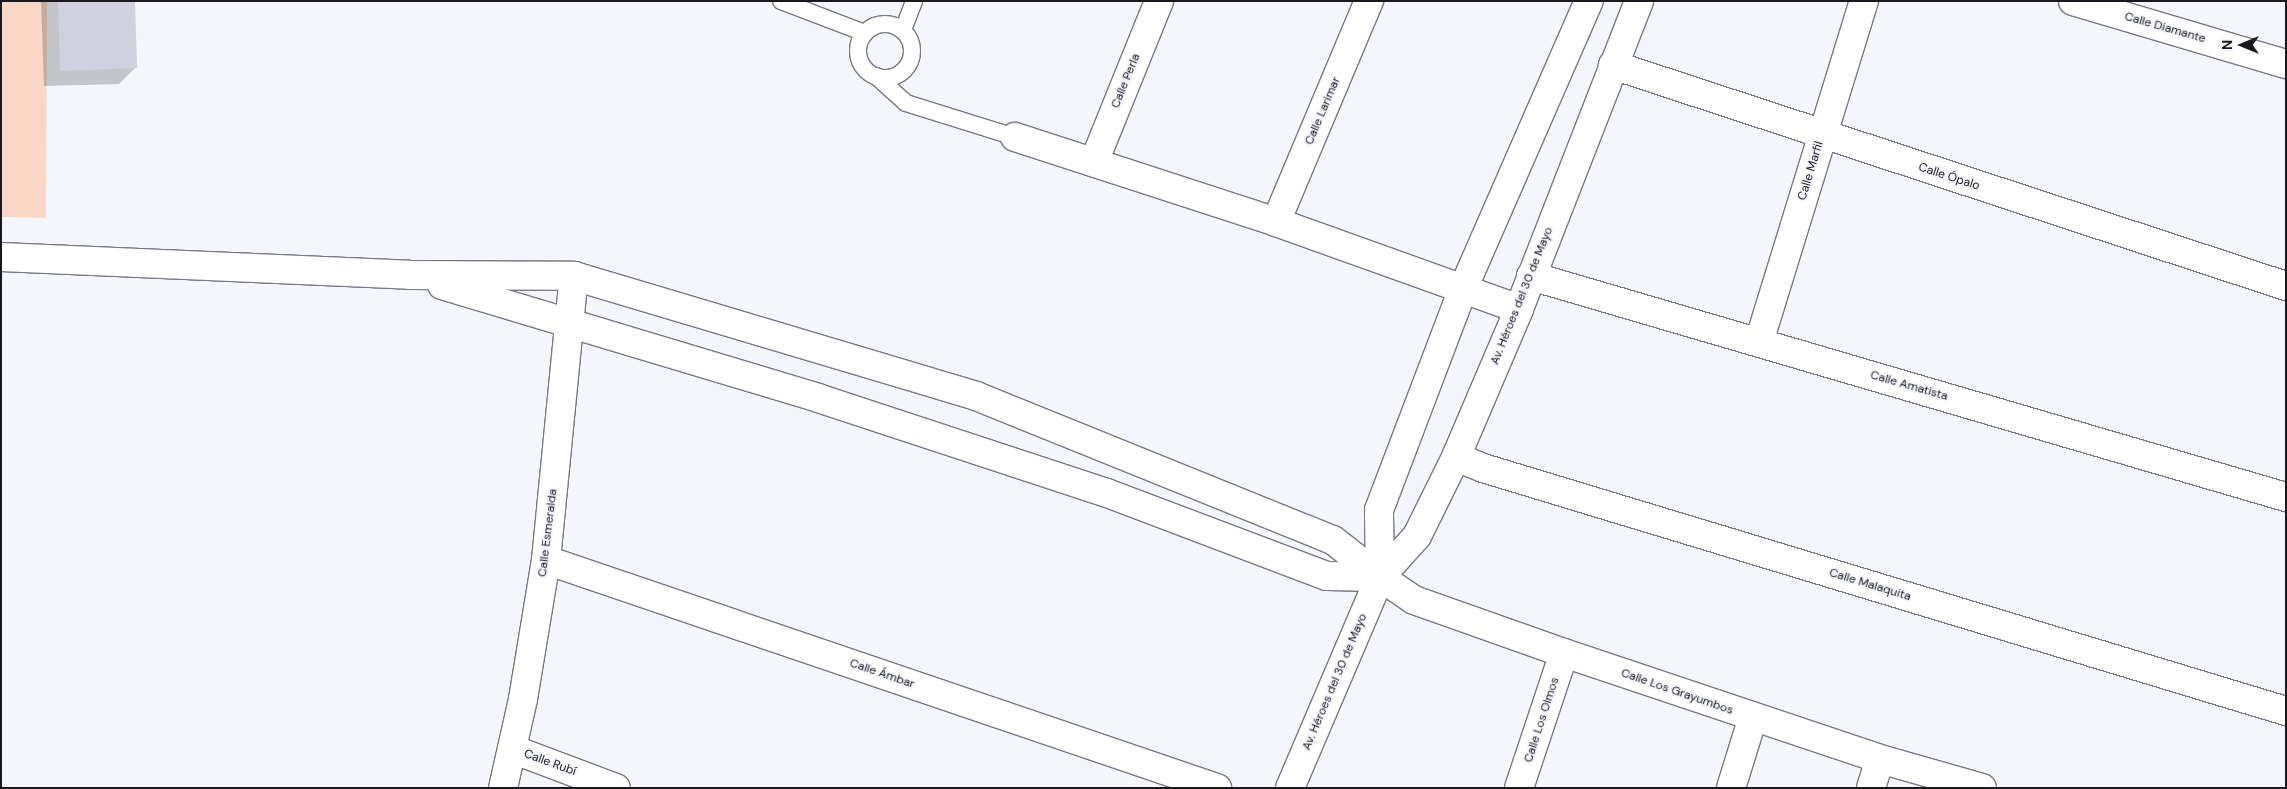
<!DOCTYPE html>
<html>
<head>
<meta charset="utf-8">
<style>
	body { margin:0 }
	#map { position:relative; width:2287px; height:789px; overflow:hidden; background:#f5f5fe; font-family:"DM Sans",sans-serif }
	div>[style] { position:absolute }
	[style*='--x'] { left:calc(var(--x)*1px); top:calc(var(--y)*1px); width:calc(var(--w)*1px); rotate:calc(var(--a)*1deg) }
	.green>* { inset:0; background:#f9d7c6 }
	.shadow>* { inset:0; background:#0003 }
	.building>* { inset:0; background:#d0d0df }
	.roads { filter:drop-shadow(1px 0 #797986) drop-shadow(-1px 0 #797986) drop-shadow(0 1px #797986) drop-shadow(0 -1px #797986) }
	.service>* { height:16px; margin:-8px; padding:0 8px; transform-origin:8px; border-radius:8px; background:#fff }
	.service>.ring { margin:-8px; padding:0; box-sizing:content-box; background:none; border:16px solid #fff; border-radius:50% }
	.minor>* { height:28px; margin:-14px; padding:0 14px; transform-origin:14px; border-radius:14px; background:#fff }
	.tertiary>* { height:28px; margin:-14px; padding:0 14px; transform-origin:14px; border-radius:14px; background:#fff }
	span { translate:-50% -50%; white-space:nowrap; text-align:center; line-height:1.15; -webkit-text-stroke:4px #f5f5fe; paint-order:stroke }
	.street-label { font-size:12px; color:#18181e }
	.frame { position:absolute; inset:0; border:2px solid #18181e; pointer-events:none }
	.north { position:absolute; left:2217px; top:20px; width:50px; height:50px; -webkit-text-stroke:4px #f5f5fe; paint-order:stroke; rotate:270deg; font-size:14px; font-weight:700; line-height:20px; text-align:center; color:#18181e }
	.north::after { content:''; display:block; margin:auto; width:18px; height:22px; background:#18181e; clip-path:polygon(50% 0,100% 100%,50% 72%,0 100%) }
</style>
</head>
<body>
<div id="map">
	<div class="green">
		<i style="clip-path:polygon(1px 1px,47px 1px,46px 218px,1px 217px)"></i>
	</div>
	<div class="shadow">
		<i style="clip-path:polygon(41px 1px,133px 1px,136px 67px,119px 84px,44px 86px)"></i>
	</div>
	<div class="building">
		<i style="clip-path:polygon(58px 1px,135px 1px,137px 68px,60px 71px)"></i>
	</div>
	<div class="roads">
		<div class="service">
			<i style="--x:781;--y:1;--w:90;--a:20.9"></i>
			<i class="ring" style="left:858px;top:24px;width:38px;height:38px"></i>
			<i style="--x:903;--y:30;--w:31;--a:-69"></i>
			<i style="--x:876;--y:76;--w:40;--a:42"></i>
			<i style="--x:906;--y:103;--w:114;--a:17.3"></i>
		</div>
		<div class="minor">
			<i style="--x:2073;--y:1;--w:222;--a:16.5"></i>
			<i style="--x:1613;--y:65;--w:708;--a:18.18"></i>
			<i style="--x:1015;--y:137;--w:274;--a:18"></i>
			<i style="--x:1276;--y:222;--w:258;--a:19.7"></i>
			<i style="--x:1094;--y:162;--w:174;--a:-68"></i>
			<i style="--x:1276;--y:222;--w:240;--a:-67.2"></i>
			<i style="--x:1531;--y:276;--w:787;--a:16.32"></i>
			<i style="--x:1759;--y:342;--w:357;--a:-72.9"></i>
			<i style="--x:1456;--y:457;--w:29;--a:22"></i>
			<i style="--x:1483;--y:468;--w:839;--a:16.84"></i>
			<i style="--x:546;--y:560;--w:709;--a:18.77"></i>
			<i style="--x:512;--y:749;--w:111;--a:20.6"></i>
			<i style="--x:503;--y:788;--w:91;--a:-77.3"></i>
			<i style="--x:523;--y:699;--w:141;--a:-80.6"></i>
			<i style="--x:546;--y:560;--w:285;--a:-84.4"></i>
			<i style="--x:1290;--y:788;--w:229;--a:-66.9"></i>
			<i style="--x:1380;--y:577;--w:41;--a:34.1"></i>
			<i style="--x:1414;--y:600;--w:159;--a:19.5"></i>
			<i style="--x:1564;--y:653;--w:333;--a:18.5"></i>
			<i style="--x:1880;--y:759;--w:106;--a:15.9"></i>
			<i style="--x:1519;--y:788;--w:142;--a:-71.6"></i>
			<i style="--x:1731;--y:788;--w:74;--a:-72.8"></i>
			<i style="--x:1871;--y:788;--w:30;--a:-73"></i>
		</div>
		<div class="tertiary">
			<i style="--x:1;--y:257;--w:409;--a:2.5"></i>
			<i style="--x:410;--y:275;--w:164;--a:0.3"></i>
			<i style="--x:574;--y:276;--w:420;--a:16.6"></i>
			<i style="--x:976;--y:396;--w:385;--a:22"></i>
			<i style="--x:1333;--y:540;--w:60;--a:38.2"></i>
			<i style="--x:442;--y:285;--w:393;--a:16.7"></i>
			<i style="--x:818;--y:398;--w:304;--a:18.2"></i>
			<i style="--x:1107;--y:493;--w:235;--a:20.7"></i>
			<i style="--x:1327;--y:576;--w:53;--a:1.1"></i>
			<i style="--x:1380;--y:577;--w:55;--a:-47.9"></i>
			<i style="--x:1417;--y:536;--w:88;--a:-63.7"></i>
			<i style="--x:1456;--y:457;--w:161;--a:-66.9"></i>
			<i style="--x:1519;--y:309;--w:331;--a:-68.7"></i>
			<i style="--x:1380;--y:577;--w:67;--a:-90.9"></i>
			<i style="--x:1379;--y:510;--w:236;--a:-69.2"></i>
			<i style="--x:1463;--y:289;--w:314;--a:-66.4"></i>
		</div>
	</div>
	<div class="street-label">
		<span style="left:2165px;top:28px;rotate:16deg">Calle Diamante</span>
		<span style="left:1126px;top:81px;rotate:-68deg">Calle Perla</span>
		<span style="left:1323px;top:111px;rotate:-67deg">Calle Larimar</span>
		<span style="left:1811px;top:171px;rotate:-73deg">Calle Marfil</span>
		<span style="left:1949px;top:177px;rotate:18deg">Calle Ópalo</span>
		<span style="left:1522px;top:296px;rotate:-68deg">Av. Héroes del 30 de Mayo</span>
		<span style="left:1909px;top:386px;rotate:16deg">Calle Amatista</span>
		<span style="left:548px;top:533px;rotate:-83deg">Calle Esmeralda</span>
		<span style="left:1870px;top:585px;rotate:17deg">Calle Malaquita</span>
		<span style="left:882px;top:674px;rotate:19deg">Calle Ámbar</span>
		<span style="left:1335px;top:682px;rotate:-67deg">Av. Héroes del 30 de Mayo</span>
		<span style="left:1677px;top:692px;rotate:19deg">Calle Los Grayumbos</span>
		<span style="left:1542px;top:720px;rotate:-72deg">Calle Los Olmos</span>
		<span style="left:550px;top:763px;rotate:20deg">Calle Rubí</span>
	</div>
	<div class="frame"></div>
	<div class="north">N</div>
</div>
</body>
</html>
